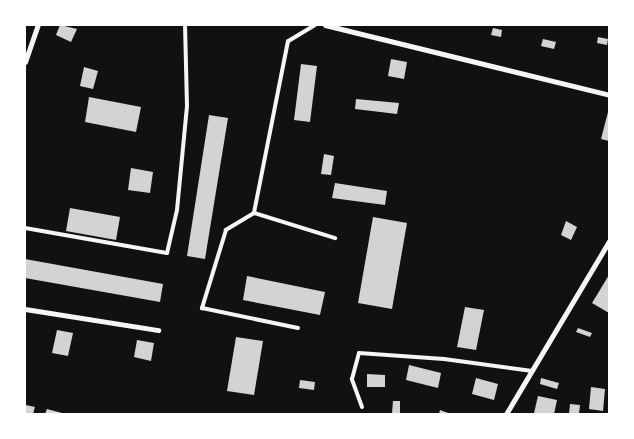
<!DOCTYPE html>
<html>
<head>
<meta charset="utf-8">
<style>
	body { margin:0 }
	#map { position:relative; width:634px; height:439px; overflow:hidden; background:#111; font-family:"Roboto Condensed",sans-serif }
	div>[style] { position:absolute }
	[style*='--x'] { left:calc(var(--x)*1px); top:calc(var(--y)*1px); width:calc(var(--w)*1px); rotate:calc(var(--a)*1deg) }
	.building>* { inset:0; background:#d3d3d3 }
	.service>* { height:4px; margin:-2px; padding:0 2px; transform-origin:2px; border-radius:2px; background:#f5f5f5 }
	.minor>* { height:5px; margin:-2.5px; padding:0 2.5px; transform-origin:2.5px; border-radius:2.5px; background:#f5f5f5 }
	span { translate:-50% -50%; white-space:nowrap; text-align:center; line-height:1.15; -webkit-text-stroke:5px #fff; paint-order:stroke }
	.frame { position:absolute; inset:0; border:26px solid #fff; pointer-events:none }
</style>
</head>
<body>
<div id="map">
	<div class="building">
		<i style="clip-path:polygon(60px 25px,77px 29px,71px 42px,56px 35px)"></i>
		<i style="clip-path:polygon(493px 28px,502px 30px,501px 37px,491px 35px)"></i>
		<i style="clip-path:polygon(598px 37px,608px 39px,607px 45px,597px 43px)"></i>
		<i style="clip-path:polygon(543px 39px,556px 42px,554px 49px,541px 46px)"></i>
		<i style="clip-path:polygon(391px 59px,407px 62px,404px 79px,388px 76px)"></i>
		<i style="clip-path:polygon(301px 64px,317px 66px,310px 122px,294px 120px)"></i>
		<i style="clip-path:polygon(84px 67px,98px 71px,93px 89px,80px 86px)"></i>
		<i style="clip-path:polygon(89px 97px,141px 107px,136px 132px,85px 122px)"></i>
		<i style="clip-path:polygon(356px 99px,399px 103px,397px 114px,355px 109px)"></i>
		<i style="clip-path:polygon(608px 112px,609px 112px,609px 141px,601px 139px)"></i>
		<i style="clip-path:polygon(209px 115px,228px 118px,205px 259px,187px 256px)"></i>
		<i style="clip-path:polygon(324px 154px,334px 156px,331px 175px,321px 174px)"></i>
		<i style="clip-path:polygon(131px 168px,153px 172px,150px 193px,128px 190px)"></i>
		<i style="clip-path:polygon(335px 183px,387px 191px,385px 205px,332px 198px)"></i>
		<i style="clip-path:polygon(70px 208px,120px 217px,116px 240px,66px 231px)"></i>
		<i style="clip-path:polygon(373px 217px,407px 223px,392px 309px,358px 303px)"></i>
		<i style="clip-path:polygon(566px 221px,577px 227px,571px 240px,561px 235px)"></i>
		<i style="clip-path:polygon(25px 259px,163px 284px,160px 302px,25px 278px)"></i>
		<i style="clip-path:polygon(609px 275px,609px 313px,592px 303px)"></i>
		<i style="clip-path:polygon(247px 276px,325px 292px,320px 315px,243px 300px)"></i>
		<i style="clip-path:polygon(465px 307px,484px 310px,476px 350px,457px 347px)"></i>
		<i style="clip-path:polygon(578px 328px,592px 333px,590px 337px,576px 332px)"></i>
		<i style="clip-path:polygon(57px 330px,73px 333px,68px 356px,52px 353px)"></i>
		<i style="clip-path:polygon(236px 337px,263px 341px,254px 395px,227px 391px)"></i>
		<i style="clip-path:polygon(137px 340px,154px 343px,151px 361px,134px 357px)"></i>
		<i style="clip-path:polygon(409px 365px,441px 373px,438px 388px,406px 380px)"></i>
		<i style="clip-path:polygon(367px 374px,385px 375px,385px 387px,367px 387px)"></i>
		<i style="clip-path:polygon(476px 378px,498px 384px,494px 400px,472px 394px)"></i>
		<i style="clip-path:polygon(541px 378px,559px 383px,557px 389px,540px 384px)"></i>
		<i style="clip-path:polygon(300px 380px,315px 382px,314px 390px,299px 388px)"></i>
		<i style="clip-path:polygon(591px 387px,605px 389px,603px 411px,589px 409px)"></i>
		<i style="clip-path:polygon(538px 396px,557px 400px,554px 414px,534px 413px)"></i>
		<i style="clip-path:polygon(393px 401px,400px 401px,400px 413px,392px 413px)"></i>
		<i style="clip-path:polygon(570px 404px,580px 405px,579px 414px,569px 414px)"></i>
		<i style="clip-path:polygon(26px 405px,35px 407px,33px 414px,25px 414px)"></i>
		<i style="clip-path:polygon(47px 409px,62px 413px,62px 414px,45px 414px)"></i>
		<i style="clip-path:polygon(440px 410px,451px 414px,439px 414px)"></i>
	</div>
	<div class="service">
		<i style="--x:315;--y:25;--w:31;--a:149"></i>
		<i style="--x:288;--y:41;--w:175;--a:101.2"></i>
		<i style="--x:254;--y:213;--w:85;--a:17.2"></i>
		<i style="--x:254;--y:213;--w:33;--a:149"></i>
		<i style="--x:226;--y:230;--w:82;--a:107.1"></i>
		<i style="--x:202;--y:308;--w:98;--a:11.8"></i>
		<i style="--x:25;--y:228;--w:144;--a:10"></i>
		<i style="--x:167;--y:253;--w:44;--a:-76.9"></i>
		<i style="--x:177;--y:210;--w:104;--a:-84.5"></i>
		<i style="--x:187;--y:106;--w:81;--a:-91.4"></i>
		<i style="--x:362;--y:407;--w:30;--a:-110"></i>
		<i style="--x:352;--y:379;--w:27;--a:-75"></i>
		<i style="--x:359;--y:353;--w:85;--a:4"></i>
		<i style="--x:444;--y:359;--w:89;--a:7.8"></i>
	</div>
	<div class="minor">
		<i style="--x:325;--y:25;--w:292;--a:13.8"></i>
		<i style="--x:25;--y:62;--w:39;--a:-71"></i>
		<i style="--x:25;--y:309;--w:135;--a:9"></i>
		<i style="--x:506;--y:414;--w:201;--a:-59.2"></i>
	</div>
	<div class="frame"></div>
</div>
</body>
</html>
